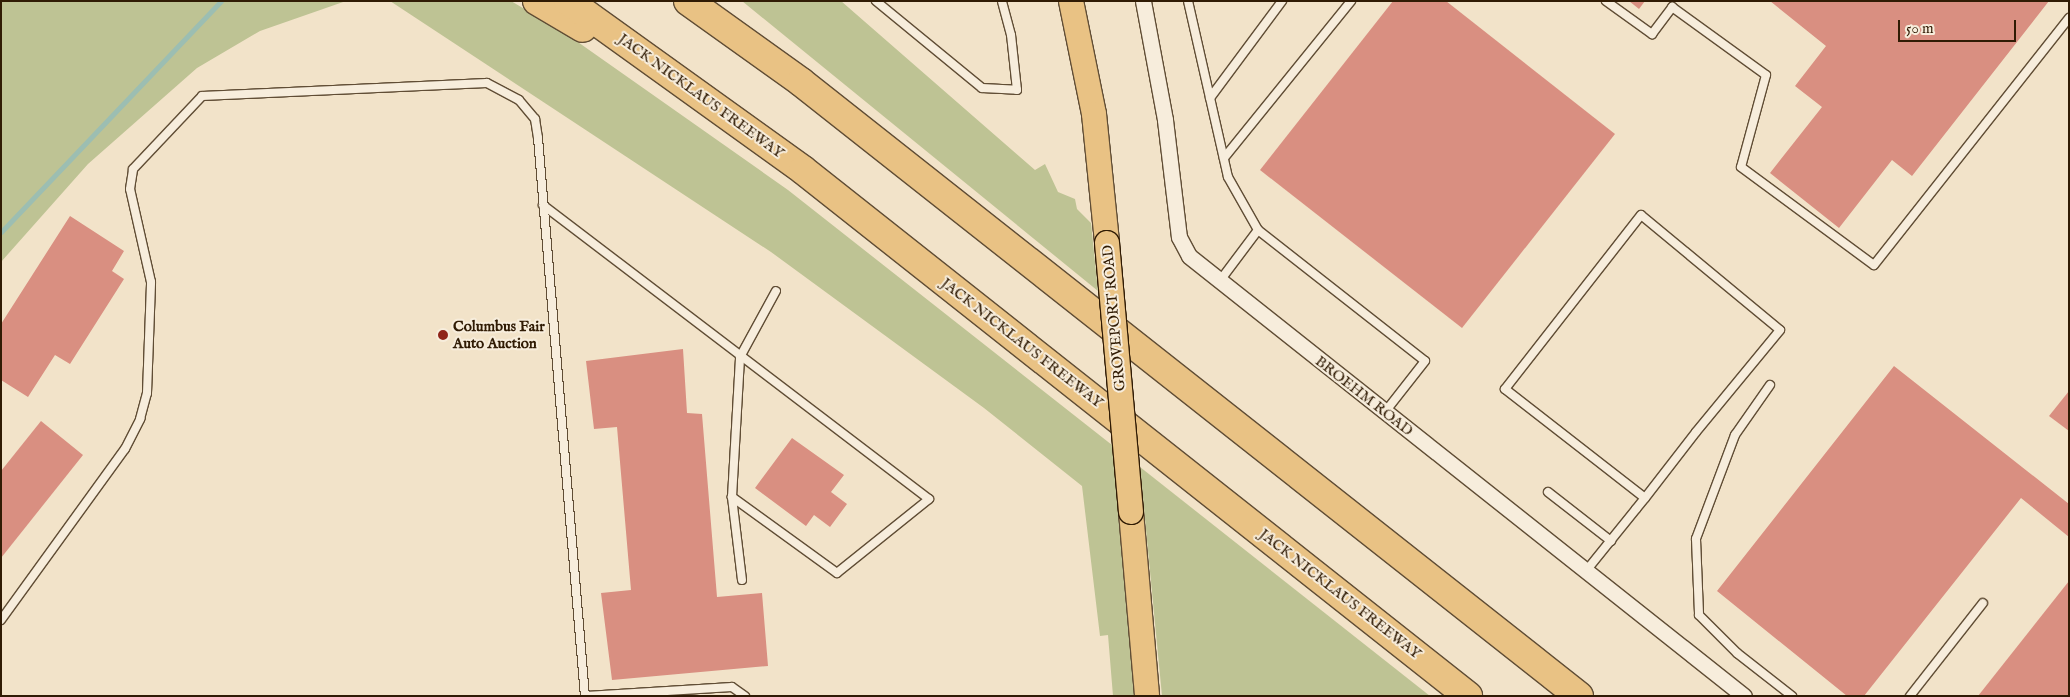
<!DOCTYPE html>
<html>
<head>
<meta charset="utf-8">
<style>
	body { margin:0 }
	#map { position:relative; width:2070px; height:697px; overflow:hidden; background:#f2e3c9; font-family:"IM FELL English",serif }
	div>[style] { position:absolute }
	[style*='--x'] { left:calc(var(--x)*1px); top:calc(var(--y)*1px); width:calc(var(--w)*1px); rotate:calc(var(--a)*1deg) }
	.green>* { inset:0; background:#bec394 }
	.stream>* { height:5px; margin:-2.5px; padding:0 2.5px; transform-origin:2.5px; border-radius:2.5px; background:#9cbeb2 }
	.building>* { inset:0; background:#d98f81 }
	.roads { filter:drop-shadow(1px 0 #604d35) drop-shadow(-1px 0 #604d35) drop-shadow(0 1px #604d35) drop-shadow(0 -1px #604d35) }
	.service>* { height:8px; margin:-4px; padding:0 4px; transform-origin:4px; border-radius:4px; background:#f7eddc }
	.minor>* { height:15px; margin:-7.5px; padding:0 7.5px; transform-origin:7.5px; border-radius:7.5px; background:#f7eddc }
	.primary>* { height:24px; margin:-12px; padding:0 12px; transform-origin:12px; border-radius:12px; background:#e9c284 }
	.motorway>* { height:28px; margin:-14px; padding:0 14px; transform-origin:14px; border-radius:14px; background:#e9c284 }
	.bridges { filter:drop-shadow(1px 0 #301b04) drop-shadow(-1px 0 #301b04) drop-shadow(0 1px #301b04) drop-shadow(0 -1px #301b04) }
	.primary-bridge>* { height:24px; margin:-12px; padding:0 12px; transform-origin:12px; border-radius:12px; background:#e9c284 }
	.dots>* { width:14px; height:14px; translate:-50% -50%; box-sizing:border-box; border:2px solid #f7eddc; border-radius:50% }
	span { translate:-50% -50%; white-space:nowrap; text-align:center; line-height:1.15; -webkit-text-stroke:4px #f7eddc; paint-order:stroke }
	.street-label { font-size:15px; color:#301b04 }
	.poi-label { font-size:15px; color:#301b04; font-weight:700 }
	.left { translate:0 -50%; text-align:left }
	.frame { position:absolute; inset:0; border:2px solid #301b04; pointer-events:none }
	.scale { position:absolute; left:1898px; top:20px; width:118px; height:22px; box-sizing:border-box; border:2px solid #301b04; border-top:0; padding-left:6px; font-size:15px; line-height:18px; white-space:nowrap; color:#301b04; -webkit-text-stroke:4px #f7eddc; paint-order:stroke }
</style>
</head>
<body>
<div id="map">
	<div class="green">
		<i style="clip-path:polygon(1px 1px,346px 1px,260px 31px,197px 68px,88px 164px,1px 262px)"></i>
		<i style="clip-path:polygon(390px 1px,511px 1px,565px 33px,788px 190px,1112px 445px,1135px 696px,1113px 696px,1108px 635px,1100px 636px,1082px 486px,984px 408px,771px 252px)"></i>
		<i style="clip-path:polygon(742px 1px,841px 1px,1035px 170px,1045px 164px,1058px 192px,1075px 199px,1077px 209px,1091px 223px,1098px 291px)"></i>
		<i style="clip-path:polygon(1140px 467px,1430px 696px,1162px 696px)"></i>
	</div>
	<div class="stream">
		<i style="--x:1;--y:232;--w:319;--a:-46.4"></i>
	</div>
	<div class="building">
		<i style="clip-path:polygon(1393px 1px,1446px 1px,1615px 134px,1462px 328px,1260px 170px)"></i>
		<i style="clip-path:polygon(1629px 1px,1645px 1px,1639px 9px)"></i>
		<i style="clip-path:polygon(1770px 1px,2049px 1px,1912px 176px,1892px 160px,1839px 228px,1770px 173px,1822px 107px,1795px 86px,1826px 46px)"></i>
		<i style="clip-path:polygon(70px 216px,124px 251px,112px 271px,124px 279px,70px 364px,55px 355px,28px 397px,1px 380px,1px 324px)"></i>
		<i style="clip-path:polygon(683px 349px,687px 413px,702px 414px,717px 597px,762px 593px,768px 666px,612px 680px,601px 593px,631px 590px,617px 427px,594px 429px,586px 361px)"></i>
		<i style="clip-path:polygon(1894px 366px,2069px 504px,2069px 537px,2021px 498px,1864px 696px,1847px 696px,1717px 591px)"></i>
		<i style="clip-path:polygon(2069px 391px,2069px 431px,2049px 416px)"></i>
		<i style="clip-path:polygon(41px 421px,83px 455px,1px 558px,1px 471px)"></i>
		<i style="clip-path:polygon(792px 438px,844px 475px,831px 492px,847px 504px,830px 527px,814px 515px,806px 526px,755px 488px)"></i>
		<i style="clip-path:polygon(2069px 581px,2069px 696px,1978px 696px)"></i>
	</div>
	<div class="roads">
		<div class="service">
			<i style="--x:876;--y:1;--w:137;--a:39.4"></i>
			<i style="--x:982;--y:88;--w:35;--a:3"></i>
			<i style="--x:1017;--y:90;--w:55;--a:-96.2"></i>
			<i style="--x:1011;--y:35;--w:35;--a:-105"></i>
			<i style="--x:1188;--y:1;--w:180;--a:77.2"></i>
			<i style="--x:1228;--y:177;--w:61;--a:60.5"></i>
			<i style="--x:1258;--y:230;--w:212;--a:38.1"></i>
			<i style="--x:1425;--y:361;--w:65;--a:128.1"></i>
			<i style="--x:1606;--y:1;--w:57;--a:35.7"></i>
			<i style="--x:1652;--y:34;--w:34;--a:-53"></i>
			<i style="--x:1672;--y:7;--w:116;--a:35.9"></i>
			<i style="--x:1766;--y:75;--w:95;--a:105.2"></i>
			<i style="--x:1741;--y:167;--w:165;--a:36.4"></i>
			<i style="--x:1874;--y:265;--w:315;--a:-51.7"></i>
			<i style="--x:1210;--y:98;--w:121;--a:-53.4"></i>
			<i style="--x:1224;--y:158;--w:202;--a:-51"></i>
			<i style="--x:543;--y:205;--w:485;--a:37.3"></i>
			<i style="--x:929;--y:499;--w:118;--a:141.2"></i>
			<i style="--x:837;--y:573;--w:130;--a:-144.1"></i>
			<i style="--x:1219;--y:282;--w:65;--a:-53.1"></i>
			<i style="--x:1770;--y:385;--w:61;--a:125"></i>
			<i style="--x:1735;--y:435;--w:111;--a:110.6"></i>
			<i style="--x:1696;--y:539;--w:76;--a:87.7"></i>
			<i style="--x:1699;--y:615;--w:54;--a:45"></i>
			<i style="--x:1737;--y:653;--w:70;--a:38"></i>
			<i style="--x:1548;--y:492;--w:80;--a:37.9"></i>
			<i style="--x:1586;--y:571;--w:80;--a:-51.1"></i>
			<i style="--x:1636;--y:509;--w:14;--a:-51"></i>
			<i style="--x:1645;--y:498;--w:83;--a:-52.3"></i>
			<i style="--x:1696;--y:432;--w:132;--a:-50.5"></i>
			<i style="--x:1780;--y:330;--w:180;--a:-140.4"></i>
			<i style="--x:1641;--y:215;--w:221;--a:128"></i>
			<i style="--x:1505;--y:389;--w:177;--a:37.9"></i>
			<i style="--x:742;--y:580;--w:84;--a:-96.9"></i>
			<i style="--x:732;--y:497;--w:140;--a:-86.7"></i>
			<i style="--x:740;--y:357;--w:75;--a:-61.4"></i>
			<i style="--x:1;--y:620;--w:211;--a:-54.1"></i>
			<i style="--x:125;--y:449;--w:34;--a:-63"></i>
			<i style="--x:140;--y:419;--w:27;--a:-75"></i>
			<i style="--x:147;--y:393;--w:111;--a:-87.9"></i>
			<i style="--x:151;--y:282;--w:95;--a:-102.7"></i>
			<i style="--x:130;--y:189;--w:20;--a:-81"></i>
			<i style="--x:133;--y:169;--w:100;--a:-46.6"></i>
			<i style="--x:202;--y:96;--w:285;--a:-2.6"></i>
			<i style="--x:487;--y:83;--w:36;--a:28"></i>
			<i style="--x:519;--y:100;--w:25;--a:50"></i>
			<i style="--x:535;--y:119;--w:19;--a:81"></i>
			<i style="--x:538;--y:138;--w:560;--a:85.19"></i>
			<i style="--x:586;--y:696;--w:146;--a:-3.5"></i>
			<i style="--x:732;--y:687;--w:16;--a:35"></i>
			<i style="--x:1910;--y:696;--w:118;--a:-51.9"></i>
		</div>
		<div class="minor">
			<i style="--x:1143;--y:1;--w:121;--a:79.5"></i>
			<i style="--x:1165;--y:120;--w:118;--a:83.2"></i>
			<i style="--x:1179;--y:237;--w:21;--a:62"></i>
			<i style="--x:1189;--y:256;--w:708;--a:38.41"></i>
		</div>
		<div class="primary">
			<i style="--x:1071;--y:1;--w:115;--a:78.5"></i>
			<i style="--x:1094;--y:114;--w:130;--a:84.2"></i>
			<i style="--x:1131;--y:512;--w:185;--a:85"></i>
		</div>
		<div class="motorway">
			<i style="--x:537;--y:1;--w:53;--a:30.4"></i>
			<i style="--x:568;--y:1;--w:289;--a:35.7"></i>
			<i style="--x:803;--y:170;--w:848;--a:38.34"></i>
			<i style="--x:688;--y:1;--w:139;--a:35.6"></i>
			<i style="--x:801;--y:82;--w:991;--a:38.28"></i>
		</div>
	</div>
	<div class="bridges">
		<div class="primary-bridge">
			<i style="--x:1107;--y:243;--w:270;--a:84.9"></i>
		</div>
	</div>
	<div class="dots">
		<i style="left:443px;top:335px;background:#8f2418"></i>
	</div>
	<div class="street-label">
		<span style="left:701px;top:96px;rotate:36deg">JACK NICKLAUS FREEWAY</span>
		<span style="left:1114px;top:318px;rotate:-95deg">GROVEPORT ROAD</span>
		<span style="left:1022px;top:343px;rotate:38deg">JACK NICKLAUS FREEWAY</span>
		<span style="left:1364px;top:396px;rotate:38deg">BROEHM ROAD</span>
		<span style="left:1340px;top:594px;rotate:38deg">JACK NICKLAUS FREEWAY</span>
	</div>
	<div class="poi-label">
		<span class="left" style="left:453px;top:335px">Columbus Fair<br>Auto Auction</span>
	</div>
	<div class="frame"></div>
	<div class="scale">50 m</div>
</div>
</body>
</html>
